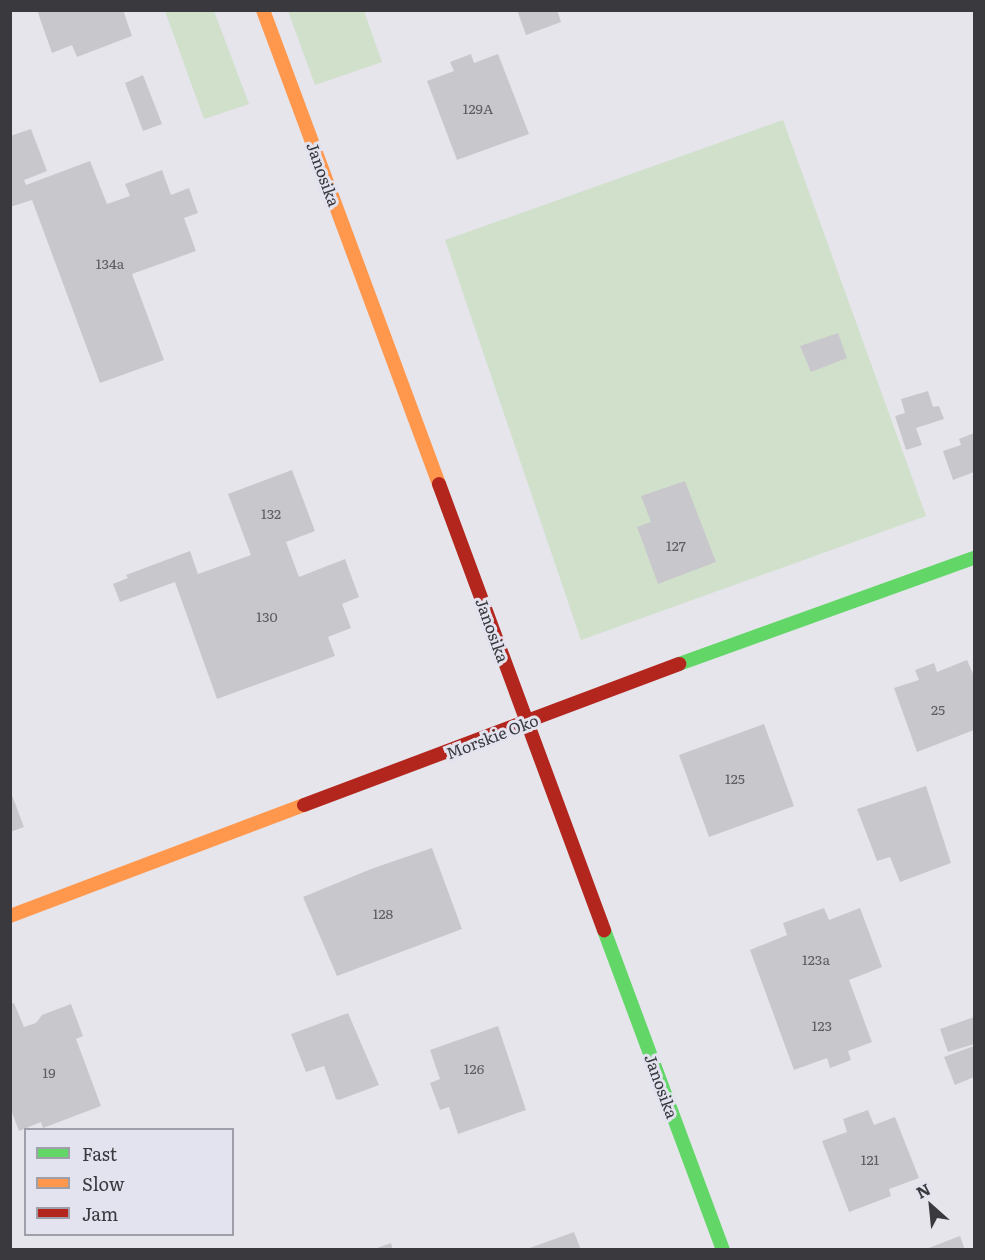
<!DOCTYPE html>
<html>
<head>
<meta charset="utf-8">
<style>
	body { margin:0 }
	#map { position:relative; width:985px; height:1260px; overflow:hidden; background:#e5e5eb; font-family:Literata,serif }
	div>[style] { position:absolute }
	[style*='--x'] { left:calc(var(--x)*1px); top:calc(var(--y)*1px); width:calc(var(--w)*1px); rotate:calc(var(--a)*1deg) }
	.green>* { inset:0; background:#d0e0cb }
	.building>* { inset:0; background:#c8c8cc }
	.fast>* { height:14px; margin:-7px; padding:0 7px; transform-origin:7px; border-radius:7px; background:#63d668 }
	.slow>* { height:14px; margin:-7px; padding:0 7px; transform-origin:7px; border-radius:7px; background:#ff974d }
	.jam>* { height:14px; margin:-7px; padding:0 7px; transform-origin:7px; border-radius:7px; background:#b3261e }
	span { translate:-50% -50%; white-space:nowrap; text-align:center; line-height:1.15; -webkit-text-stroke:6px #e2e3ee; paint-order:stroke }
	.number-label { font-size:14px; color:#5d5d62 }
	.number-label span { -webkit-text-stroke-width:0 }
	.street-label { font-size:16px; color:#39393e }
	.frame { position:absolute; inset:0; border:12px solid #39393e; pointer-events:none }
	.legend { position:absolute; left:24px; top:1128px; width:210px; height:108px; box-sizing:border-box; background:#e2e3ee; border:2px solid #9e9fa8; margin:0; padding:8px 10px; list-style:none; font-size:18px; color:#39393e }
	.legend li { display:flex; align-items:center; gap:12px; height:30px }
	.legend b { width:30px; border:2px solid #9e9fa8 }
	.north { position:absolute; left:901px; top:1176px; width:60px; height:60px; -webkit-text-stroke:4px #e2e3ee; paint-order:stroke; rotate:333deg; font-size:16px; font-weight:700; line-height:24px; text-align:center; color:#39393e }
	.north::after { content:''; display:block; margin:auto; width:21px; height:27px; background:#39393e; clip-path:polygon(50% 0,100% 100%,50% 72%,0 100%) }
</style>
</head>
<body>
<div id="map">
	<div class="green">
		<i style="clip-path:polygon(165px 11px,214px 11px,249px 104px,204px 119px)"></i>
		<i style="clip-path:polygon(288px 11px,364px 11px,382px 62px,315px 85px)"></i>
		<i style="clip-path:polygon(783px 120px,926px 516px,581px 640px,445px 240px)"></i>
	</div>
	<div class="building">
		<i style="clip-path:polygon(37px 10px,123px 10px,132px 36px,77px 57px,72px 45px,52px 53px)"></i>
		<i style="clip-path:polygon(517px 10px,557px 10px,561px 22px,526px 35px)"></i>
		<i style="clip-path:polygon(471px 54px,474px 63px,498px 54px,529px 134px,457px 160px,427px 81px,454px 71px,450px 62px)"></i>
		<i style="clip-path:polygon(143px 75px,162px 124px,143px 131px,125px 83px)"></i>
		<i style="clip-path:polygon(31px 129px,47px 171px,24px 180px,26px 185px,90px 161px,107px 204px,130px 196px,125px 184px,162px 170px,171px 195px,189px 188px,198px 213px,184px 218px,196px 251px,132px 274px,164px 360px,100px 383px,32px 200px,10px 207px,10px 136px)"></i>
		<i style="clip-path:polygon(838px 333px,847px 358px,811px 372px,800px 346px)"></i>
		<i style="clip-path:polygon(928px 391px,933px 407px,939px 406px,944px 419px,916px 428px,922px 445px,906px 450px,895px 416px,905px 413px,901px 399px)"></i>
		<i style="clip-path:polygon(974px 433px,974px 472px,953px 480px,943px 451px,961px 445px,959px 439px)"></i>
		<i style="clip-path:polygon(292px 470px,315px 531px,286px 542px,299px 577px,345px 559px,359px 597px,342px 604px,351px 628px,328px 637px,335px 656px,217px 699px,175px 582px,120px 602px,113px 584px,128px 578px,126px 575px,190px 551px,198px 574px,251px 555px,228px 494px)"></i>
		<i style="clip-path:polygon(685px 481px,716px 562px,658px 584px,637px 527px,651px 522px,641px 496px)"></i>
		<i style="clip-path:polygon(967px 660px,974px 676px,974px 730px,917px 752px,894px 688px,919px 680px,915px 670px,934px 663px,937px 672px)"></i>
		<i style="clip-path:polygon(764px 724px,794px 806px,709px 837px,679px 755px)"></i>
		<i style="clip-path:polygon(926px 786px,951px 863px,900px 882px,890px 857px,877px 861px,857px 809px)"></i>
		<i style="clip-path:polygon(10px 790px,24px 827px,10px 832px)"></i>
		<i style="clip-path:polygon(432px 848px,462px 929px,337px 976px,303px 897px,371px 869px)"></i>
		<i style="clip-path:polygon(824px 908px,829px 920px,860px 908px,882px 967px,849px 980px,872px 1042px,848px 1051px,851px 1060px,830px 1068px,827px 1058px,794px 1070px,750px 950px,787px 935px,783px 923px)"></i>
		<i style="clip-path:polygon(14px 1003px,24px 1027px,36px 1023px,42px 1015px,71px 1004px,83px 1036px,76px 1039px,101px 1106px,43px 1128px,41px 1122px,19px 1131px,10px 1107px,10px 1004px)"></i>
		<i style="clip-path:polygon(348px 1013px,379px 1085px,339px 1100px,336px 1099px,324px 1066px,306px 1072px,291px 1034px)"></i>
		<i style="clip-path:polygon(974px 1017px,974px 1044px,948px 1052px,940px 1029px)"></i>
		<i style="clip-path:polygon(498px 1026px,526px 1110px,458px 1134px,449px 1107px,440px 1110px,430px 1083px,440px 1079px,430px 1050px)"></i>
		<i style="clip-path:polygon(974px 1046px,974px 1077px,955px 1085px,944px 1057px)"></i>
		<i style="clip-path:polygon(868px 1110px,874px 1125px,895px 1117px,919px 1178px,889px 1189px,891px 1196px,849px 1212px,822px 1141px,847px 1132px,843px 1119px)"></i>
		<i style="clip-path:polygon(574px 1232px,581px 1250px,527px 1250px,527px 1249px)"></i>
		<i style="clip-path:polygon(960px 1236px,965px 1250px,926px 1250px,926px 1249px)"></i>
		<i style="clip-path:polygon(391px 1243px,393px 1250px,374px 1250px,374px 1249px)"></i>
	</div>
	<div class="fast">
		<i style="--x:679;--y:664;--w:313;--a:-19.8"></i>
		<i style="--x:604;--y:930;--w:341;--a:69.6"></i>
	</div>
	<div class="slow">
		<i style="--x:263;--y:10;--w:506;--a:69.63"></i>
		<i style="--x:10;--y:916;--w:314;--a:-20.7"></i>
	</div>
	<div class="jam">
		<i style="--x:439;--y:484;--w:476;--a:69.7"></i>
		<i style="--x:304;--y:805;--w:401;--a:-20.6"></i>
	</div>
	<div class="number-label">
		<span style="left:478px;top:108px">129A</span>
		<span style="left:110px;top:263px">134a</span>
		<span style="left:271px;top:513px">132</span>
		<span style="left:676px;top:545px">127</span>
		<span style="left:267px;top:616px">130</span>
		<span style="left:938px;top:709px">25</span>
		<span style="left:735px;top:778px">125</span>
		<span style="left:383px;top:913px">128</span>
		<span style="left:816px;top:959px">123a</span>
		<span style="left:822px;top:1025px">123</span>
		<span style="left:474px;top:1068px">126</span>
		<span style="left:49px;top:1072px">19</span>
		<span style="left:870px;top:1159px">121</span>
	</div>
	<div class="street-label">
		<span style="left:324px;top:174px;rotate:70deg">Janosika</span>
		<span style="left:493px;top:630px;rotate:70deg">Janosika</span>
		<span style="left:492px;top:736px;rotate:-21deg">Morskie Oko</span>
		<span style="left:662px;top:1086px;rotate:70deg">Janosika</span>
	</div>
	<div class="frame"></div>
	<ul class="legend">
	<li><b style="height:8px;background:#63d668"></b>Fast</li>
	<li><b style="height:8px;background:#ff974d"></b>Slow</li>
	<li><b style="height:8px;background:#b3261e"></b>Jam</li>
	</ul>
	<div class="north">N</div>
</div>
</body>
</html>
